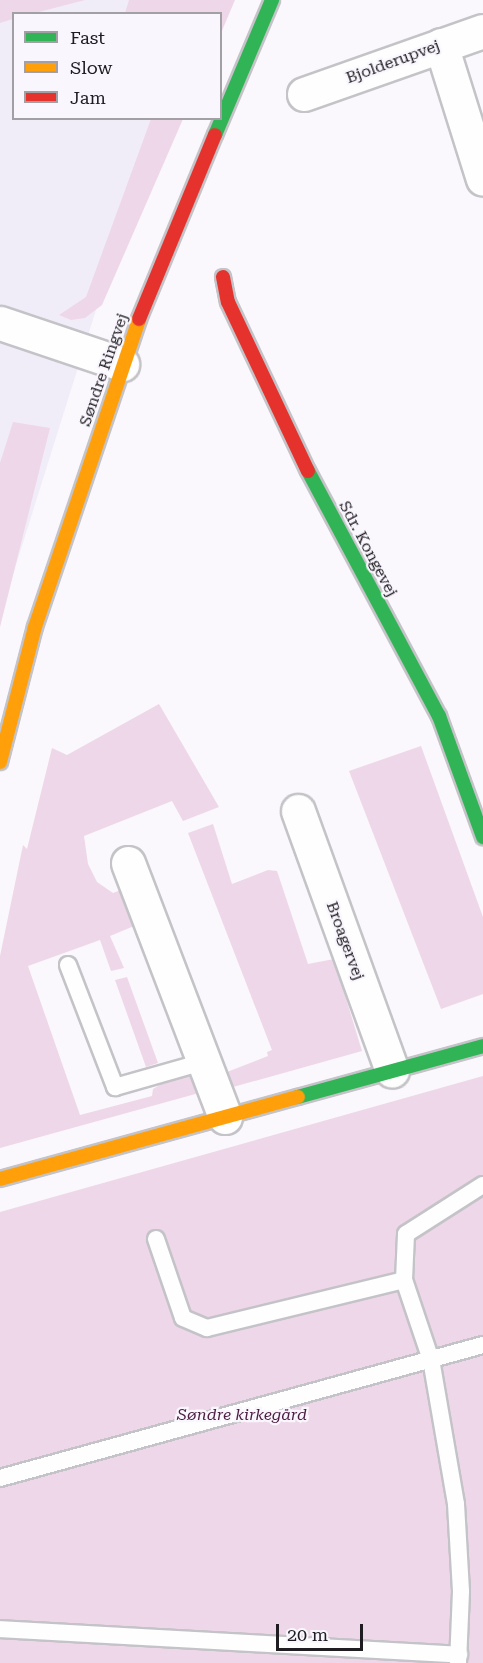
<!DOCTYPE html>
<html>
<head>
<meta charset="utf-8">
<style>
	body { margin:0 }
	#map { position:relative; width:483px; height:1663px; overflow:hidden; background:#faf8fc; font-family:"Roboto Serif",serif }
	div>[style] { position:absolute }
	[style*='--x'] { left:calc(var(--x)*1px); top:calc(var(--y)*1px); width:calc(var(--w)*1px); rotate:calc(var(--a)*1deg) }
	.built>* { inset:0; background:#f0edf9 }
	.green>* { inset:0; background:#eed7e8 }
	.roads { filter:drop-shadow(2px 0 #c4c3c7) drop-shadow(-2px 0 #c4c3c7) drop-shadow(0 2px #c4c3c7) drop-shadow(0 -2px #c4c3c7) }
	.lane>* { height:16px; margin:-8px; padding:0 8px; transform-origin:8px; border-radius:8px; background:#fefeff }
	.street>* { height:33px; margin:-16.5px; padding:0 16.5px; transform-origin:16.5px; border-radius:16.5px; background:#fefeff }
	.fast>* { height:14px; margin:-7px; padding:0 7px; transform-origin:7px; border-radius:7px; background:#30b455 }
	.slow>* { height:14px; margin:-7px; padding:0 7px; transform-origin:7px; border-radius:7px; background:#ff9f0a }
	.jam>* { height:14px; margin:-7px; padding:0 7px; transform-origin:7px; border-radius:7px; background:#e5322d }
	span { translate:-50% -50%; white-space:nowrap; text-align:center; line-height:1.15; -webkit-text-stroke:4.5px #f9f7fd; paint-order:stroke }
	.street-label { font-size:16px; color:#1f1d22 }
	.park-label { font-size:16px; color:#4e1d41; font-style:italic }
	.legend { position:absolute; left:12px; top:12px; width:210px; height:108px; box-sizing:border-box; background:#f9f7fd; border:2px solid #a2a0a5; margin:0; padding:8px 10px; list-style:none; font-size:18px; color:#1f1d22 }
	.legend li { display:flex; align-items:center; gap:12px; height:30px }
	.legend b { width:30px; border:2px solid #a2a0a5 }
	.scale { position:absolute; left:276px; top:1624px; width:87px; height:27px; box-sizing:border-box; border:3px solid #1f1d22; border-top:0; padding-left:8px; font-size:18px; line-height:21px; white-space:nowrap; color:#1f1d22; -webkit-text-stroke:4px #f9f7fd; paint-order:stroke }
</style>
</head>
<body>
<div id="map">
	<div class="built">
		<i style="clip-path:polygon(0 0,222px 0,217px 13px,14px 14px,14px 118px,173px 119px,102px 291px,0 616px)"></i>
	</div>
	<div class="green">
		<i style="clip-path:polygon(0 0,85px 0,35px 13px,14px 14px,13px 19px,0 23px)"></i>
		<i style="clip-path:polygon(129px 0,235px 0,221px 33px,220px 14px,125px 13px)"></i>
		<i style="clip-path:polygon(151px 119px,183px 119px,102px 305px,85px 318px,71px 320px,59px 315px,86px 297px)"></i>
		<i style="clip-path:polygon(13px 422px,50px 428px,0 627px,0 463px)"></i>
		<i style="clip-path:polygon(159px 704px,219px 807px,183px 821px,172px 801px,84px 836px,88px 864px,97px 882px,113px 893px,121px 890px,134px 926px,110px 936px,124px 968px,111px 971px,100px 940px,28px 966px,80px 1115px,152px 1096px,153px 1089px,163px 1083px,193px 1075px,199px 1093px,0 1148px,0 956px,23px 845px,27px 849px,52px 748px,67px 755px)"></i>
		<i style="clip-path:polygon(421px 746px,483px 917px,483px 994px,441px 1009px,349px 771px)"></i>
		<i style="clip-path:polygon(213px 824px,232px 884px,268px 870px,277px 871px,308px 964px,334px 959px,362px 1051px,233px 1087px,227px 1072px,268px 1056px,267px 1052px,272px 1050px,188px 833px)"></i>
		<i style="clip-path:polygon(127px 977px,158px 1063px,146px 1067px,115px 980px)"></i>
		<i style="clip-path:polygon(483px 1076px,483px 1663px,0 1663px,0 1212px)"></i>
	</div>
	<div class="roads">
		<div class="lane">
			<i style="--x:68;--y:965;--w:131;--a:68.9"></i>
			<i style="--x:115;--y:1087;--w:91;--a:-15.9"></i>
			<i style="--x:156;--y:1239;--w:83;--a:71.1"></i>
			<i style="--x:183;--y:1318;--w:26;--a:23"></i>
			<i style="--x:207;--y:1328;--w:203;--a:-13.7"></i>
			<i style="--x:0;--y:1478;--w:501;--a:-15.4"></i>
			<i style="--x:0;--y:1629;--w:460;--a:3.2"></i>
			<i style="--x:458;--y:1663;--w:72;--a:-87.6"></i>
			<i style="--x:461;--y:1591;--w:87;--a:-93.3"></i>
			<i style="--x:456;--y:1504;--w:146;--a:-99.8"></i>
			<i style="--x:431;--y:1360;--w:84;--a:-108.6"></i>
			<i style="--x:404;--y:1280;--w:46;--a:-87.5"></i>
			<i style="--x:406;--y:1234;--w:91;--a:-32.5"></i>
		</div>
		<div class="street">
			<i style="--x:441;--y:45;--w:140;--a:72.6"></i>
			<i style="--x:304;--y:94;--w:190;--a:-19.4"></i>
			<i style="--x:0;--y:323;--w:129;--a:18.6"></i>
			<i style="--x:298;--y:811;--w:276;--a:70.1"></i>
			<i style="--x:128;--y:863;--w:272;--a:69.1"></i>
		</div>
		<div class="fast">
			<i style="--x:215;--y:135;--w:147;--a:-67.1"></i>
			<i style="--x:308;--y:471;--w:278;--a:61.9"></i>
			<i style="--x:439;--y:716;--w:129;--a:70"></i>
			<i style="--x:298;--y:1097;--w:192;--a:-15.4"></i>
		</div>
		<div class="slow">
			<i style="--x:0;--y:762;--w:139;--a:-75.5"></i>
			<i style="--x:35;--y:627;--w:325;--a:-71.3"></i>
			<i style="--x:0;--y:1179;--w:309;--a:-15.4"></i>
		</div>
		<div class="jam">
			<i style="--x:223;--y:277;--w:25;--a:79"></i>
			<i style="--x:228;--y:302;--w:187;--a:64.7"></i>
			<i style="--x:139;--y:319;--w:199;--a:-67.6"></i>
		</div>
	</div>
	<div class="street-label">
		<span style="left:393px;top:62px;rotate:-20deg">Bjolderupvej</span>
		<span style="left:104px;top:370px;rotate:-71deg">Søndre Ringvej</span>
		<span style="left:368px;top:549px;rotate:62deg">Sdr. Kongevej</span>
		<span style="left:345px;top:941px;rotate:70deg">Broagervej</span>
	</div>
	<div class="park-label">
		<span style="left:242px;top:1415px">Søndre kirkegård</span>
	</div>
	<ul class="legend">
	<li><b style="height:8px;background:#30b455"></b>Fast</li>
	<li><b style="height:8px;background:#ff9f0a"></b>Slow</li>
	<li><b style="height:8px;background:#e5322d"></b>Jam</li>
	</ul>
	<div class="scale">20 m</div>
</div>
</body>
</html>
